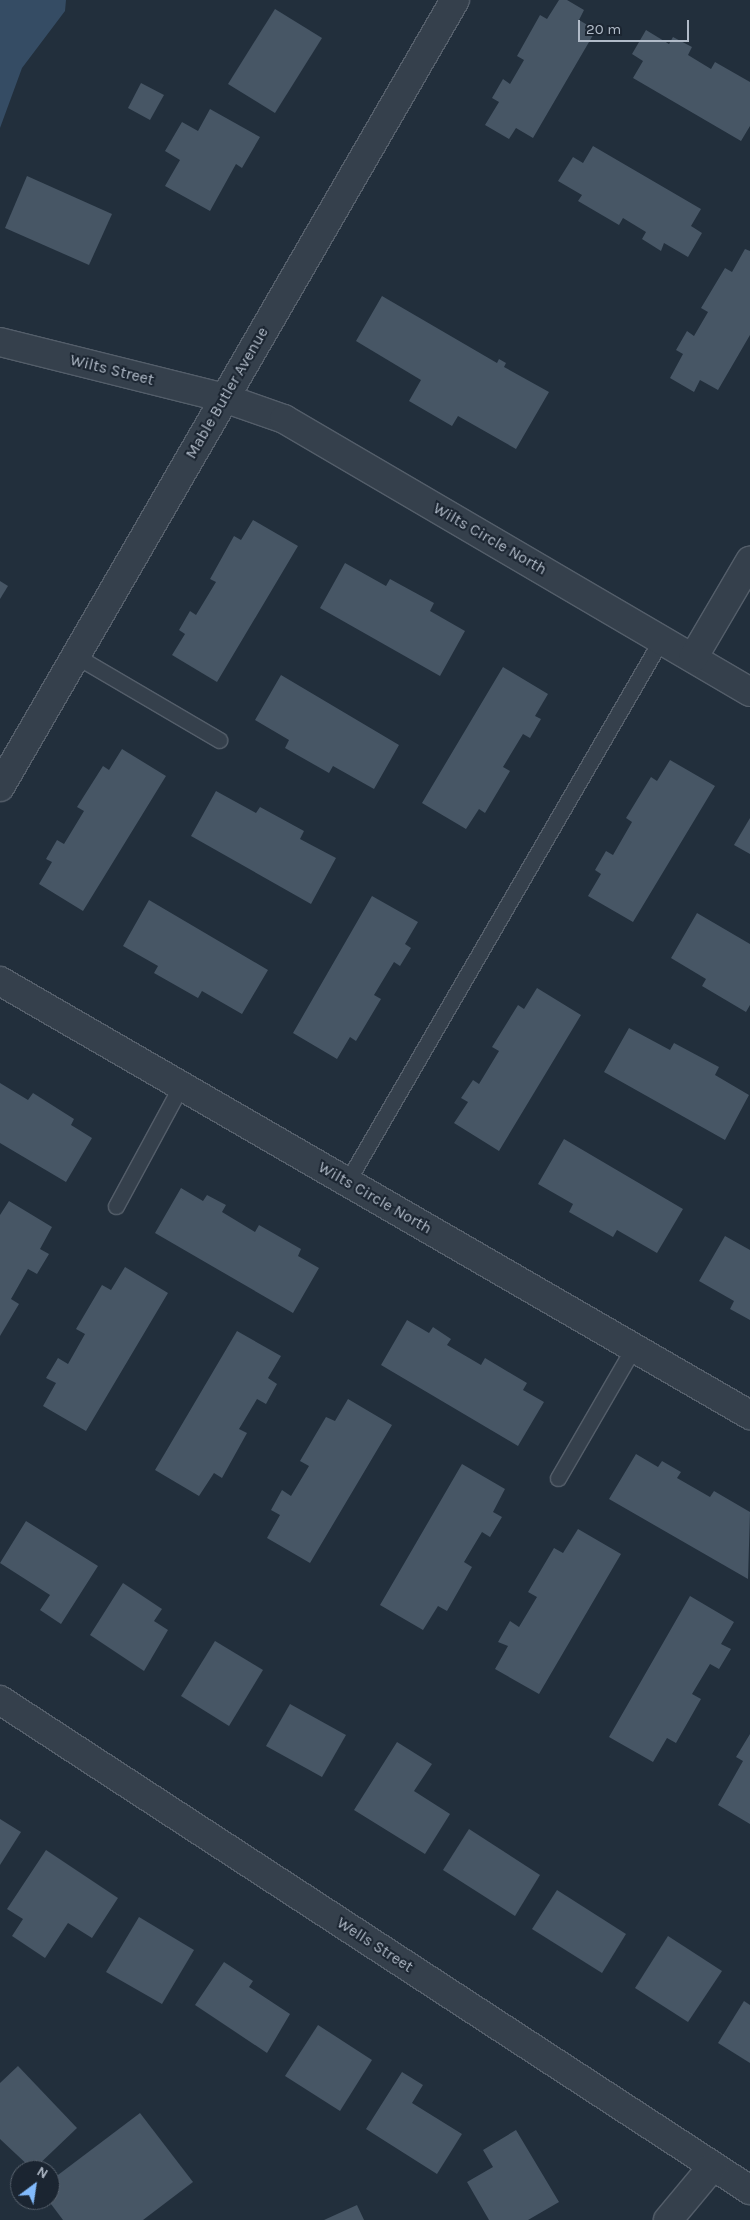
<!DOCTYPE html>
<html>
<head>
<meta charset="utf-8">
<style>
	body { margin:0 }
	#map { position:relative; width:750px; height:2220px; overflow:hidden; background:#222f3c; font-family:Karla,sans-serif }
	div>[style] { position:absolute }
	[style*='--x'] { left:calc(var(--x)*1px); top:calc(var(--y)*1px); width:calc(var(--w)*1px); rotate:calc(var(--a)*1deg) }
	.water>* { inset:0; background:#354c64 }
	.building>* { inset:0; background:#475665 }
	.roads { filter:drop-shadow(1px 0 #545e6a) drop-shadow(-1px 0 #545e6a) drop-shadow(0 1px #545e6a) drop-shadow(0 -1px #545e6a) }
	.service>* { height:15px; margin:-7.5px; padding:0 7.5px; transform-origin:7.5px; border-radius:7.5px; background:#35404c }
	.minor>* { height:28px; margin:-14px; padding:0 14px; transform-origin:14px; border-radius:14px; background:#35404c }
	span { translate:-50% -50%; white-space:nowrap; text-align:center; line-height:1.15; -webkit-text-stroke:4px #1b2531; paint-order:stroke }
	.street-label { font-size:16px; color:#b1bbc8 }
	.north { position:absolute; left:10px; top:2160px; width:50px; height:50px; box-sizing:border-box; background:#1b2531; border:1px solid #57616d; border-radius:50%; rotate:31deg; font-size:14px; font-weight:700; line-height:20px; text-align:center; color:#b1bbc8 }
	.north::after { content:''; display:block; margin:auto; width:18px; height:22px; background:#82bafb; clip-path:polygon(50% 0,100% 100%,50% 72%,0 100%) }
	.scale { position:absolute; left:578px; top:20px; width:111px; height:22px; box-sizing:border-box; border:2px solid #b1bbc8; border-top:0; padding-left:6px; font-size:15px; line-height:18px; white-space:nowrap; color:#b1bbc8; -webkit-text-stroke:4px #1b2531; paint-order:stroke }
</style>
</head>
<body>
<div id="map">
	<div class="water">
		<i style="clip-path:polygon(0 0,66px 0,65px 11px,22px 68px,0 128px)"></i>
	</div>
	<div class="building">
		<i style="clip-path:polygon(559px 0,567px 0,584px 10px,579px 20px,596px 30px,533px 138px,516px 128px,509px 139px,485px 125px,499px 102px,492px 98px,503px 79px,510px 84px,524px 60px,517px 56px,540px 15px,547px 19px)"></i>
		<i style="clip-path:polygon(275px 9px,322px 38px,275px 113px,228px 84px)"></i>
		<i style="clip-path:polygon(646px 30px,669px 44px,673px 37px,692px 47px,688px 55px,711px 69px,715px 62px,750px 82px,750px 126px,741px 141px,633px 78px,643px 61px,632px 54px)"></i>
		<i style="clip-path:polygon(141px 83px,164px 95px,150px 120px,128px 108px)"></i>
		<i style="clip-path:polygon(210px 109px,260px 137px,242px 168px,236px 164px,210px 211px,165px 186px,180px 160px,165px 151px,182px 122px,198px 131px)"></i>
		<i style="clip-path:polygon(593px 146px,701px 209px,691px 226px,702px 233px,688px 257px,664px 243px,661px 251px,642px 239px,646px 232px,623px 218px,619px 225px,578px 201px,582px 195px,558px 181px,573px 157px,583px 163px)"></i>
		<i style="clip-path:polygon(27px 176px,112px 214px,89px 265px,5px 228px)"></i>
		<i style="clip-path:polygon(745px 249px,750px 251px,750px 335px,718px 390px,700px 380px,694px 392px,670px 378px,683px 354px,676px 350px,687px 331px,694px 336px,708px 312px,701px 308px,725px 268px,732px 272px)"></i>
		<i style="clip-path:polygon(382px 296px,497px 363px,499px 359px,506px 363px,504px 367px,549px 392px,516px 449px,458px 416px,452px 426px,409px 401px,421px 380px,356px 341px)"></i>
		<i style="clip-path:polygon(253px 520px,298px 546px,217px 682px,172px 655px,185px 634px,179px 630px,190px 611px,196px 615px,216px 582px,210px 579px,234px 536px,241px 540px)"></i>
		<i style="clip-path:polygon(345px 563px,386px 586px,390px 579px,434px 603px,430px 611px,465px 631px,440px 676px,320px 608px)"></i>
		<i style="clip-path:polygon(0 581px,8px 586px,0 599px)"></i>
		<i style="clip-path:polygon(503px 667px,548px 694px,535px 716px,541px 719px,530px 738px,523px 734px,503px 767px,510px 771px,485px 813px,479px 809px,466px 829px,422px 803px)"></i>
		<i style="clip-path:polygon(281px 675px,399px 745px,374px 789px,333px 766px,329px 773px,285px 748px,289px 740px,255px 720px)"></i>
		<i style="clip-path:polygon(122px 749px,166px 776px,83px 911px,39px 884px,52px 862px,46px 859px,57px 840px,64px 844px,84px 811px,77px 807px,103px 766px,109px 770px)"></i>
		<i style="clip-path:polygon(670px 760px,715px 786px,633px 922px,588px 896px,601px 874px,595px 870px,606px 851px,613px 855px,632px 822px,626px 818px,651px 777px,657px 781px)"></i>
		<i style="clip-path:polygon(216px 791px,256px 813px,260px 807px,304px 831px,300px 839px,336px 858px,311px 904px,191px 836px)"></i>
		<i style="clip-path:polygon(750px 818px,750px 854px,734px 845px)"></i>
		<i style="clip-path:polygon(372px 896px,418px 922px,405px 944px,411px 948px,400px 966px,394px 962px,374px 995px,381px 999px,356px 1041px,350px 1037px,337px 1059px,293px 1033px)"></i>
		<i style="clip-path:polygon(149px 900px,268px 970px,242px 1014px,202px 991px,198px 998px,154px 973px,158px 966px,123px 946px)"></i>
		<i style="clip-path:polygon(697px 913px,750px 944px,750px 1005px,746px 1012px,702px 986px,706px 979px,671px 958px)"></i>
		<i style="clip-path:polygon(537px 988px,581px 1015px,499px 1151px,454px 1123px,468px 1102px,461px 1098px,473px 1080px,479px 1084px,499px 1051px,492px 1047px,518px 1005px,524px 1009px)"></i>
		<i style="clip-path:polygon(629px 1028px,670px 1050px,674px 1043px,719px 1067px,715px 1075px,749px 1095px,725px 1140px,604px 1072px)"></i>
		<i style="clip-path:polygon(0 1083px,28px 1100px,33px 1093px,74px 1119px,71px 1125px,92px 1138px,66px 1182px,0 1143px)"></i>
		<i style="clip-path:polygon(564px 1139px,683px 1209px,657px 1253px,617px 1230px,613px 1237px,569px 1212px,573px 1204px,538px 1184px)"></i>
		<i style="clip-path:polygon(181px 1188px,203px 1201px,207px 1195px,226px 1205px,222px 1212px,255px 1232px,259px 1225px,301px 1249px,298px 1256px,319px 1268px,293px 1313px,155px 1233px)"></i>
		<i style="clip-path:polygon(9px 1201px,52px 1227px,40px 1249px,49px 1254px,37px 1274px,28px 1269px,11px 1299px,19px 1304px,0 1336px,0 1215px)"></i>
		<i style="clip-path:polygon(725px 1236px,750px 1250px,750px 1320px,730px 1309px,734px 1301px,699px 1281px)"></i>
		<i style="clip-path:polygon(125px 1267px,168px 1293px,86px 1431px,43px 1406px,56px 1383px,46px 1378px,58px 1358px,68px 1364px,85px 1334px,76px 1329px,102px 1285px,111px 1290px)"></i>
		<i style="clip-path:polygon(407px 1320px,429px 1333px,433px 1327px,451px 1339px,447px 1345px,481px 1365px,485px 1358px,527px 1383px,523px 1390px,544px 1402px,518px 1446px,381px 1365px)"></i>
		<i style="clip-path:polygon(237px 1331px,281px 1356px,268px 1378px,277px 1384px,266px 1404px,257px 1399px,239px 1429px,247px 1433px,222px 1478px,214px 1473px,199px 1496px,155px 1470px)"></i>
		<i style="clip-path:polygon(348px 1399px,392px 1425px,310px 1563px,267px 1538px,280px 1515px,271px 1510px,282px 1490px,291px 1496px,309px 1466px,300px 1461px,326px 1417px,335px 1421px)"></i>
		<i style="clip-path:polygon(636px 1454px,658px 1467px,662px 1461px,681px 1472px,677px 1478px,710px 1497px,714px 1491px,750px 1512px,748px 1579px,609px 1499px)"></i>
		<i style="clip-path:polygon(462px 1464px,505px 1489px,493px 1512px,502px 1517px,490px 1537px,482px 1532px,464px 1562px,472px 1567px,447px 1611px,438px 1606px,423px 1630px,380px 1605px)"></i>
		<i style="clip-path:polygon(26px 1521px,98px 1566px,61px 1624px,40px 1610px,50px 1595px,0 1563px)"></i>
		<i style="clip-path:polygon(578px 1529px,621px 1554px,539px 1694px,495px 1669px,508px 1646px,498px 1642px,510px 1621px,519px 1627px,537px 1597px,528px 1592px,554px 1548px,563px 1553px)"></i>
		<i style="clip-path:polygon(123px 1583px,162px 1609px,154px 1621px,168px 1630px,144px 1671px,90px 1635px)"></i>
		<i style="clip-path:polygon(690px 1596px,734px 1622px,721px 1644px,731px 1649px,719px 1669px,710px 1664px,692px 1694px,701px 1699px,676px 1743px,667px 1738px,653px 1762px,609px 1737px)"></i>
		<i style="clip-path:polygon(215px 1641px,263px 1670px,229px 1726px,181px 1696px)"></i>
		<i style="clip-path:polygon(290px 1704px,346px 1735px,322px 1777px,266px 1746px)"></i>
		<i style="clip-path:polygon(750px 1734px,750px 1824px,718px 1805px,743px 1761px,736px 1757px)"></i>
		<i style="clip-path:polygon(397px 1742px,432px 1764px,414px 1791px,450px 1814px,425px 1854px,354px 1810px)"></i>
		<i style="clip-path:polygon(0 1819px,21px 1832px,0 1865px)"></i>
		<i style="clip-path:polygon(469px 1829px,540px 1875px,515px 1916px,443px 1870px)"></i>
		<i style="clip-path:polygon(46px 1850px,118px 1898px,92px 1938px,68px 1923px,45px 1958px,12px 1936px,23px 1919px,7px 1909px)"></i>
		<i style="clip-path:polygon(557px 1890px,626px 1934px,602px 1973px,532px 1929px)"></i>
		<i style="clip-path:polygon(139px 1917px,194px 1950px,162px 2004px,106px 1972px)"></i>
		<i style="clip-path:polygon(668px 1936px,722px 1971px,688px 2022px,635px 1988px)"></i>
		<i style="clip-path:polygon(224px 1962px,253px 1981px,249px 1987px,290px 2014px,267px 2053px,195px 2005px)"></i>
		<i style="clip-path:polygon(744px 2001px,750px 2005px,750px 2063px,718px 2043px)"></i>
		<i style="clip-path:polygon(318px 2025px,372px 2060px,340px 2111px,285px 2076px)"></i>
		<i style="clip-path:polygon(18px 2066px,77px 2128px,33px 2170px,0 2139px,0 2083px)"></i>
		<i style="clip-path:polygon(402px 2072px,423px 2085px,412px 2103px,462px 2134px,437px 2174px,366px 2129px)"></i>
		<i style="clip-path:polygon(140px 2113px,193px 2182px,143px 2220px,63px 2220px,48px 2200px,50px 2181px)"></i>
		<i style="clip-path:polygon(516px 2130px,559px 2202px,528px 2220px,489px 2220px,467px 2182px,493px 2167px,483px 2150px)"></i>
		<i style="clip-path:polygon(357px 2205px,364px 2220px,324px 2220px)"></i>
	</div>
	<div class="roads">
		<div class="service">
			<i style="--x:76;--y:656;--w:166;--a:30.4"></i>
			<i style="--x:347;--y:1182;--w:626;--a:-59.91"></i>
			<i style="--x:116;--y:1206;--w:136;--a:-61.6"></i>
			<i style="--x:558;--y:1478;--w:151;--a:-59.9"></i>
		</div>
		<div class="minor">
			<i style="--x:0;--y:342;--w:231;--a:14"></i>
			<i style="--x:224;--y:398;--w:64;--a:19.3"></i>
			<i style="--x:284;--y:419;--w:540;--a:30.36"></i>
			<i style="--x:693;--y:658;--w:113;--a:-59.6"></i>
			<i style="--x:0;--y:787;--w:909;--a:-59.97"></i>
			<i style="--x:0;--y:981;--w:867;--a:30.06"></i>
			<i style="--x:0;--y:1700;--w:896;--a:33.16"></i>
			<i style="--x:668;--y:2220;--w:70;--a:-50.2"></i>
		</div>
	</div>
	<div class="street-label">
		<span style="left:112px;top:370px;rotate:14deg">Wilts Street</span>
		<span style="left:227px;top:393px;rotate:-60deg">Mable Butler Avenue</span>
		<span style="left:490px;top:539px;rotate:30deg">Wilts Circle North</span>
		<span style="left:375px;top:1198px;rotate:30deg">Wilts Circle North</span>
		<span style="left:375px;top:1945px;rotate:33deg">Wells Street</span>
	</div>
	<div class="north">N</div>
	<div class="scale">20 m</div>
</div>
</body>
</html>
